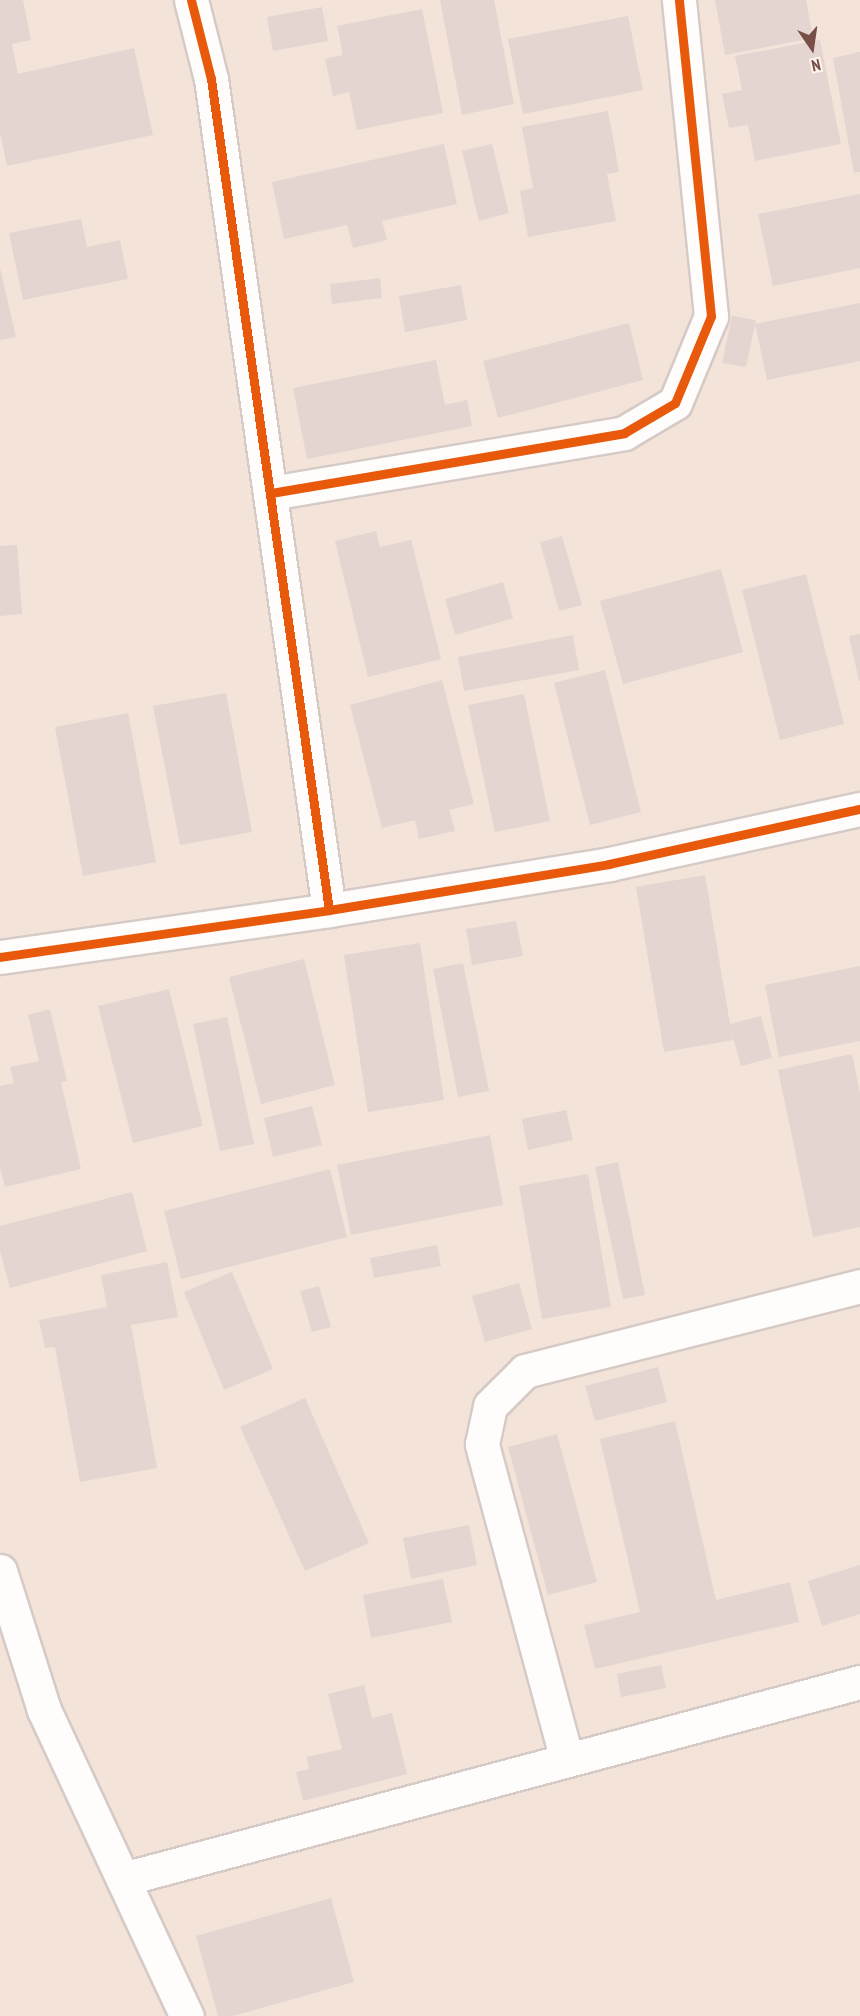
<!DOCTYPE html>
<html>
<head>
<meta charset="utf-8">
<style>
	body { margin:0 }
	#map { position:relative; width:860px; height:2016px; overflow:hidden; background:#f7efe9; font-family:"PT Sans Narrow",sans-serif }
	div>[style] { position:absolute }
	[style*='--x'] { left:calc(var(--x)*1px); top:calc(var(--y)*1px); width:calc(var(--w)*1px); rotate:calc(var(--a)*1deg) }
	.residential>* { inset:0; background:#f3e3d9 }
	.building>* { inset:0; background:#e4d5d1 }
	.roads { filter:drop-shadow(2px 0 #d6cac6) drop-shadow(-2px 0 #d6cac6) drop-shadow(0 2px #d6cac6) drop-shadow(0 -2px #d6cac6) }
	.street>* { height:33px; margin:-16.5px; padding:0 16.5px; transform-origin:16.5px; border-radius:16.5px; background:#fefdfc }
	.cycleway>* { height:9px; margin:-4.5px; padding:0 4.5px; transform-origin:4.5px; border-radius:4.5px; background:#e8590c }
	span { translate:-50% -50%; white-space:nowrap; text-align:center; line-height:1.15; -webkit-text-stroke:4.5px #fff3eb; paint-order:stroke }
	.north { position:absolute; left:782px; top:18px; width:60px; height:60px; -webkit-text-stroke:4px #fff3eb; paint-order:stroke; rotate:167deg; font-size:16px; font-weight:700; line-height:24px; text-align:center; color:#774f48 }
	.north::after { content:''; display:block; margin:auto; width:21px; height:27px; background:#774f48; clip-path:polygon(50% 0,100% 100%,50% 72%,0 100%) }
</style>
</head>
<body>
<div id="map">
	<div class="residential">
		<i style="clip-path:polygon(0 0,860px 0,860px 2016px,0 2016px)"></i>
	</div>
	<div class="building">
		<i style="clip-path:polygon(0 0,23px 0,31px 40px,12px 44px,18px 74px,134px 48px,153px 135px,7px 166px,0 133px)"></i>
		<i style="clip-path:polygon(440px 0,494px 0,514px 104px,462px 115px)"></i>
		<i style="clip-path:polygon(715px 0,806px 0,813px 38px,725px 55px)"></i>
		<i style="clip-path:polygon(322px 7px,328px 41px,273px 51px,267px 17px)"></i>
		<i style="clip-path:polygon(422px 9px,443px 113px,357px 130px,349px 92px,333px 96px,325px 59px,343px 55px,337px 26px)"></i>
		<i style="clip-path:polygon(628px 16px,643px 90px,523px 114px,508px 39px)"></i>
		<i style="clip-path:polygon(820px 40px,841px 144px,755px 161px,748px 125px,729px 128px,722px 94px,742px 90px,735px 56px)"></i>
		<i style="clip-path:polygon(860px 52px,860px 172px,854px 173px,833px 58px)"></i>
		<i style="clip-path:polygon(608px 111px,619px 172px,607px 174px,616px 221px,528px 237px,520px 191px,533px 188px,522px 127px)"></i>
		<i style="clip-path:polygon(444px 144px,457px 204px,382px 221px,387px 240px,353px 248px,347px 225px,284px 239px,272px 182px)"></i>
		<i style="clip-path:polygon(492px 144px,509px 213px,479px 221px,462px 151px)"></i>
		<i style="clip-path:polygon(860px 194px,860px 268px,773px 286px,758px 214px)"></i>
		<i style="clip-path:polygon(81px 219px,87px 247px,120px 240px,128px 279px,23px 300px,9px 233px)"></i>
		<i style="clip-path:polygon(0 268px,16px 337px,0 340px)"></i>
		<i style="clip-path:polygon(380px 278px,382px 298px,332px 304px,330px 284px)"></i>
		<i style="clip-path:polygon(461px 285px,467px 320px,405px 332px,399px 296px)"></i>
		<i style="clip-path:polygon(860px 303px,860px 361px,767px 380px,755px 324px)"></i>
		<i style="clip-path:polygon(732px 316px,756px 320px,746px 367px,722px 363px)"></i>
		<i style="clip-path:polygon(629px 323px,643px 380px,498px 418px,483px 361px)"></i>
		<i style="clip-path:polygon(436px 360px,445px 405px,467px 400px,472px 426px,307px 459px,293px 388px)"></i>
		<i style="clip-path:polygon(376px 531px,380px 547px,411px 540px,441px 659px,368px 677px,335px 541px)"></i>
		<i style="clip-path:polygon(562px 536px,582px 605px,559px 611px,540px 542px)"></i>
		<i style="clip-path:polygon(17px 545px,22px 614px,0 616px,0 546px)"></i>
		<i style="clip-path:polygon(721px 569px,743px 652px,623px 684px,600px 601px)"></i>
		<i style="clip-path:polygon(806px 574px,844px 724px,780px 740px,742px 590px)"></i>
		<i style="clip-path:polygon(503px 582px,513px 618px,455px 635px,445px 599px)"></i>
		<i style="clip-path:polygon(860px 634px,860px 681px,859px 681px,849px 636px)"></i>
		<i style="clip-path:polygon(573px 635px,579px 670px,464px 691px,458px 657px)"></i>
		<i style="clip-path:polygon(605px 670px,641px 812px,590px 825px,554px 683px)"></i>
		<i style="clip-path:polygon(442px 680px,474px 804px,449px 810px,455px 831px,419px 839px,415px 820px,382px 828px,350px 705px)"></i>
		<i style="clip-path:polygon(226px 693px,252px 832px,180px 845px,153px 706px)"></i>
		<i style="clip-path:polygon(524px 694px,550px 821px,495px 832px,468px 705px)"></i>
		<i style="clip-path:polygon(128px 713px,156px 862px,83px 876px,55px 727px)"></i>
		<i style="clip-path:polygon(705px 875px,730px 1024px,761px 1016px,772px 1058px,741px 1066px,731px 1030px,733px 1040px,664px 1052px,636px 887px)"></i>
		<i style="clip-path:polygon(516px 921px,523px 956px,472px 965px,466px 929px)"></i>
		<i style="clip-path:polygon(420px 943px,444px 1100px,368px 1112px,344px 955px)"></i>
		<i style="clip-path:polygon(304px 959px,335px 1085px,261px 1104px,229px 977px)"></i>
		<i style="clip-path:polygon(463px 963px,489px 1091px,458px 1097px,433px 969px)"></i>
		<i style="clip-path:polygon(860px 966px,860px 1041px,779px 1057px,765px 985px)"></i>
		<i style="clip-path:polygon(169px 989px,203px 1126px,133px 1143px,98px 1006px)"></i>
		<i style="clip-path:polygon(50px 1009px,67px 1081px,61px 1082px,81px 1169px,5px 1187px,0 1168px,0 1086px,14px 1083px,10px 1067px,39px 1061px,28px 1015px)"></i>
		<i style="clip-path:polygon(227px 1017px,254px 1144px,220px 1151px,193px 1024px)"></i>
		<i style="clip-path:polygon(852px 1054px,860px 1093px,860px 1227px,813px 1237px,778px 1070px)"></i>
		<i style="clip-path:polygon(312px 1106px,322px 1145px,273px 1157px,264px 1118px)"></i>
		<i style="clip-path:polygon(566px 1110px,573px 1140px,528px 1150px,522px 1119px)"></i>
		<i style="clip-path:polygon(490px 1135px,503px 1205px,351px 1235px,337px 1165px)"></i>
		<i style="clip-path:polygon(618px 1162px,645px 1295px,623px 1299px,595px 1167px)"></i>
		<i style="clip-path:polygon(330px 1169px,347px 1237px,181px 1279px,164px 1211px)"></i>
		<i style="clip-path:polygon(588px 1174px,611px 1307px,542px 1319px,519px 1186px)"></i>
		<i style="clip-path:polygon(132px 1192px,147px 1251px,10px 1288px,0 1251px,0 1226px)"></i>
		<i style="clip-path:polygon(437px 1245px,441px 1266px,374px 1278px,370px 1258px)"></i>
		<i style="clip-path:polygon(167px 1262px,178px 1317px,131px 1325px,157px 1468px,80px 1482px,55px 1347px,45px 1348px,39px 1320px,107px 1307px,101px 1275px)"></i>
		<i style="clip-path:polygon(232px 1272px,273px 1369px,224px 1390px,184px 1292px)"></i>
		<i style="clip-path:polygon(519px 1283px,532px 1329px,485px 1342px,472px 1296px)"></i>
		<i style="clip-path:polygon(319px 1286px,331px 1327px,312px 1332px,300px 1291px)"></i>
		<i style="clip-path:polygon(658px 1367px,667px 1402px,595px 1421px,585px 1386px)"></i>
		<i style="clip-path:polygon(305px 1398px,369px 1543px,305px 1571px,240px 1427px)"></i>
		<i style="clip-path:polygon(675px 1421px,716px 1600px,790px 1582px,799px 1622px,595px 1669px,584px 1625px,640px 1612px,600px 1439px)"></i>
		<i style="clip-path:polygon(557px 1434px,597px 1582px,548px 1595px,508px 1447px)"></i>
		<i style="clip-path:polygon(469px 1525px,477px 1565px,411px 1579px,403px 1538px)"></i>
		<i style="clip-path:polygon(860px 1565px,860px 1614px,822px 1626px,808px 1581px)"></i>
		<i style="clip-path:polygon(443px 1579px,452px 1622px,371px 1638px,363px 1595px)"></i>
		<i style="clip-path:polygon(661px 1665px,666px 1688px,621px 1697px,617px 1674px)"></i>
		<i style="clip-path:polygon(364px 1685px,372px 1718px,392px 1713px,407px 1774px,303px 1801px,296px 1772px,309px 1769px,307px 1757px,342px 1749px,328px 1694px)"></i>
		<i style="clip-path:polygon(331px 1898px,354px 1982px,233px 2016px,218px 2016px,196px 1936px)"></i>
	</div>
	<div class="roads">
		<div class="street">
			<i style="--x:191;--y:0;--w:81;--a:75.8"></i>
			<i style="--x:211;--y:79;--w:839;--a:81.92"></i>
			<i style="--x:271;--y:493;--w:358;--a:-9.6"></i>
			<i style="--x:624;--y:433;--w:59;--a:-30.5"></i>
			<i style="--x:675;--y:403;--w:94;--a:-67.5"></i>
			<i style="--x:711;--y:316;--w:318;--a:-95.8"></i>
			<i style="--x:0;--y:957;--w:332;--a:-8.1"></i>
			<i style="--x:329;--y:910;--w:284;--a:-9.3"></i>
			<i style="--x:609;--y:864;--w:257;--a:-12.4"></i>
			<i style="--x:0;--y:1571;--w:146;--a:72.4"></i>
			<i style="--x:44;--y:1710;--w:338;--a:65"></i>
			<i style="--x:567;--y:1760;--w:327;--a:-105.1"></i>
			<i style="--x:482;--y:1444;--w:39;--a:-78"></i>
			<i style="--x:490;--y:1406;--w:49;--a:-45"></i>
			<i style="--x:525;--y:1371;--w:346;--a:-14.2"></i>
			<i style="--x:123;--y:1879;--w:763;--a:-14.97"></i>
		</div>
	</div>
	<div class="cycleway">
		<i style="--x:191;--y:0;--w:81;--a:75.8"></i>
		<i style="--x:211;--y:79;--w:839;--a:81.92"></i>
		<i style="--x:271;--y:493;--w:358;--a:-9.6"></i>
		<i style="--x:624;--y:433;--w:59;--a:-30.5"></i>
		<i style="--x:675;--y:403;--w:94;--a:-67.5"></i>
		<i style="--x:711;--y:316;--w:318;--a:-95.8"></i>
		<i style="--x:0;--y:957;--w:332;--a:-8.1"></i>
		<i style="--x:329;--y:910;--w:284;--a:-9.3"></i>
		<i style="--x:609;--y:864;--w:257;--a:-12.4"></i>
	</div>
	<div class="north">N</div>
</div>
</body>
</html>
